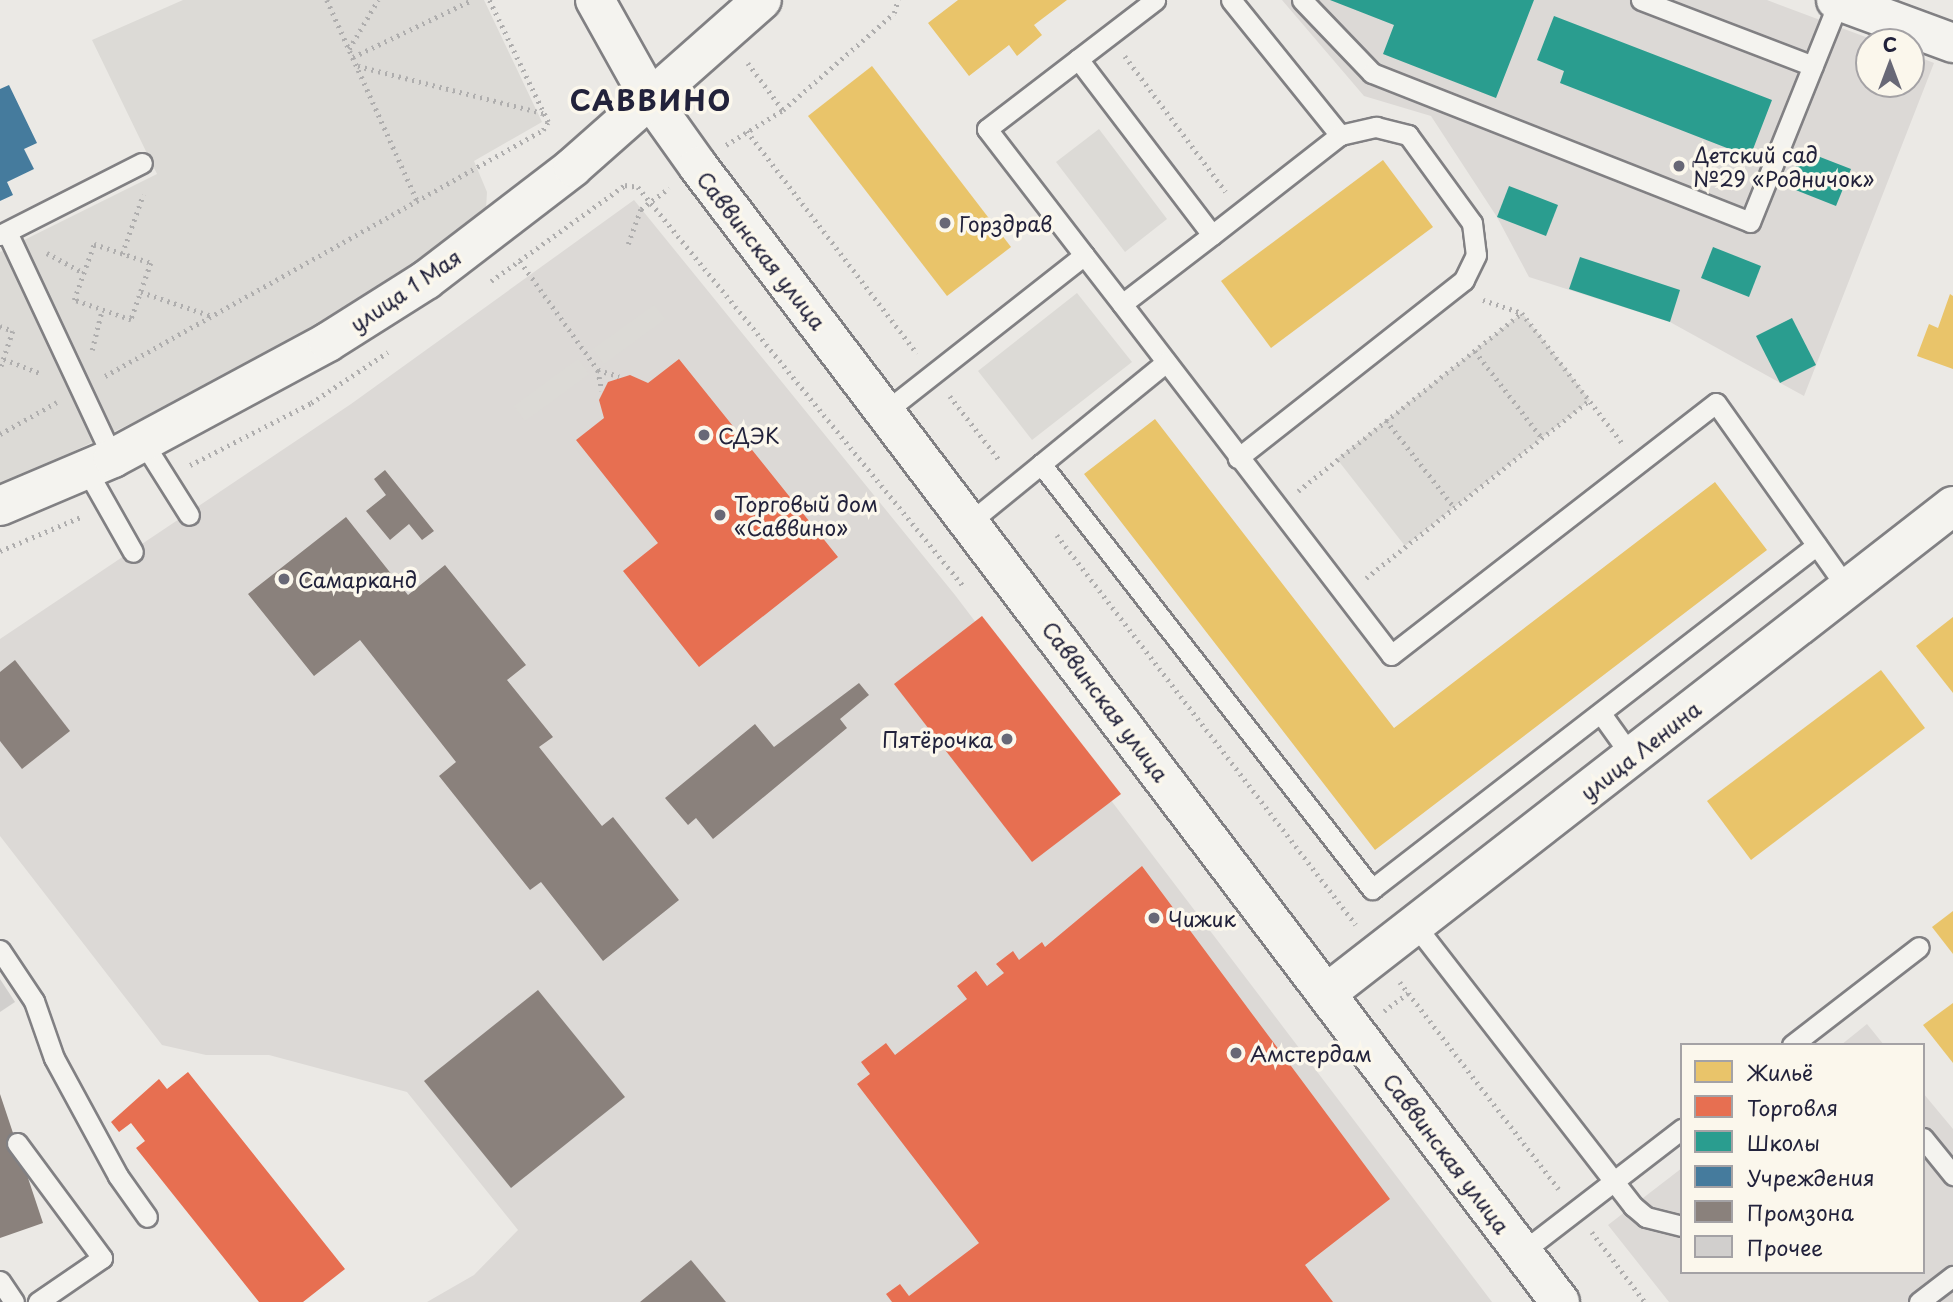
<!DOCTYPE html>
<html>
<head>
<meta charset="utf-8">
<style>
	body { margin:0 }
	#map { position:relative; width:1953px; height:1302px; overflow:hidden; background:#ebe9e5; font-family:"Playpen Sans",sans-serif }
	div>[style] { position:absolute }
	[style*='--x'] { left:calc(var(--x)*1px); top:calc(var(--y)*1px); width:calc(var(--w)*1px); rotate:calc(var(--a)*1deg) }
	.built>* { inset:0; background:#dcd9d6 }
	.green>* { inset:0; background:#dcdad6 }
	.homes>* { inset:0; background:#e9c46a }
	.shops>* { inset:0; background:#e76f51 }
	.schools>* { inset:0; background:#2a9d8f }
	.public>* { inset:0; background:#457b9d }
	.industry>* { inset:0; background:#8a817c }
	.building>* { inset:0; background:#d1cfcd }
	.path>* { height:4.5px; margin-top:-2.25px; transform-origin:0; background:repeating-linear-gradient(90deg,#afaeae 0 2px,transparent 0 7px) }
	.roads { filter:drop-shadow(2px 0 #818083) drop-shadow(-2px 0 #818083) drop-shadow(0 2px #818083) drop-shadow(0 -2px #818083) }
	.lane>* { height:19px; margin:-9.5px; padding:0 9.5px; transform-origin:9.5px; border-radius:9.5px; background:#f4f3ef }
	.street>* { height:38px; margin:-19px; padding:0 19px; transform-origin:19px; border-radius:19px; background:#f4f3ef }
	.secondary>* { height:38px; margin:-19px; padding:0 19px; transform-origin:19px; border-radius:19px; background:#f4f3ef }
	.dots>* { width:19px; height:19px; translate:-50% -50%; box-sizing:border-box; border:4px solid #fbf7ec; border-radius:50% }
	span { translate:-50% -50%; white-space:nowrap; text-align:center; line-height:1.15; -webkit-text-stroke:7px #fbf7ec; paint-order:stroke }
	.poi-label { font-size:21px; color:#22223b }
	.left { translate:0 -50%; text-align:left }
	.right { translate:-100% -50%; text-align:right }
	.street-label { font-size:21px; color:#22223b }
	.district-label { font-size:28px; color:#22223b; font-weight:700; letter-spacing:2px }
	.legend { position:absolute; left:1680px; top:1043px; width:245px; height:231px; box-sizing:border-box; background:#fbf7ec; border:2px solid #a4a2a5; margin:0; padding:9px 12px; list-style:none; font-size:21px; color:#22223b }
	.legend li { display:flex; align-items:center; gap:14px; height:35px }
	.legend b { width:35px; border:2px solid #a4a2a5 }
	.north { position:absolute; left:1855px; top:28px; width:70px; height:70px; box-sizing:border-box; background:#fbf7ec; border:2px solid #a4a2a5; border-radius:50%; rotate:0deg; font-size:19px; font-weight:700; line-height:28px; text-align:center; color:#22223b }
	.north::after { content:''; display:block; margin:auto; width:24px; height:32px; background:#686876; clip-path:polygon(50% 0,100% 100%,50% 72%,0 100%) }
</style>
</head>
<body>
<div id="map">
	<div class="built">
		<i style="clip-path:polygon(1282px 0,1767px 0,1879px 42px,1869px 42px,1869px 84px,1911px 84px,1911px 54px,1934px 63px,1804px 396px,1670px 322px,1529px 277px,1497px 217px,1431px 116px,1364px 96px)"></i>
		<i style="clip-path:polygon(634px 200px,955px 595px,1492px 1302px,427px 1302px,474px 1275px,518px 1230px,407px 1092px,269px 1055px,206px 1055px,162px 1045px,0 836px,0 639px,351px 404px)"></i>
		<i style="clip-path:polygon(1867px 1024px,1884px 1045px,1841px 1045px)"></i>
		<i style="clip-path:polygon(1923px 1093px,1953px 1129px,1953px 1302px,1669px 1302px,1608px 1225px,1682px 1168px,1682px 1272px,1923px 1272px)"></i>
	</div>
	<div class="green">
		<i style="clip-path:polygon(183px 0,484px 0,542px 122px,474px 161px,487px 192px,486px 209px,415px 265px,239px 371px,0 487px,0 252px,157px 174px,92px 40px)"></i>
		<i style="clip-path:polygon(1099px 129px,1167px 219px,1125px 252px,1056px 162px)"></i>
		<i style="clip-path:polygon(1077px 293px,1132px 362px,1032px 440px,978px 371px)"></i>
		<i style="clip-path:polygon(654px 305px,665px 319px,604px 364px,593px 349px)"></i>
		<i style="clip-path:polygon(1522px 313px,1590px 400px,1405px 546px,1337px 459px)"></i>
		<i style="clip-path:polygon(578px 359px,589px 374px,525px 421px,514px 406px)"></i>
	</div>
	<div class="homes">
		<i style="clip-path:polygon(958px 0,1067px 0,1034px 25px,1042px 35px,1017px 56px,1009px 45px,969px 76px,928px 23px)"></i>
		<i style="clip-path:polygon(872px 66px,1011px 247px,947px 296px,808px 116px)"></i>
		<i style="clip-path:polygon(1383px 160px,1433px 227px,1271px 348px,1221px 281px)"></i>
		<i style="clip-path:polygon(1950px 294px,1953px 296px,1953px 369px,1917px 356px,1929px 324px,1938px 328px)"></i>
		<i style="clip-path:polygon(1155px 419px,1394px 728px,1715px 482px,1767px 550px,1375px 850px,1084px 474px)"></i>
		<i style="clip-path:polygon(1953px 617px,1953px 693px,1916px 646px)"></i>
		<i style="clip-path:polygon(1881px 670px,1925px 728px,1751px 860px,1707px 801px)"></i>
		<i style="clip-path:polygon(1953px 911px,1953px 954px,1932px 927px)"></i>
		<i style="clip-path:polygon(1953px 1003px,1953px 1063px,1923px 1025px)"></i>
	</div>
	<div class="shops">
		<i style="clip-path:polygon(679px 359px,838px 557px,699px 667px,623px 571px,658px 543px,576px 440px,604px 418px,599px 400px,608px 382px,630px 375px,648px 383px)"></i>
		<i style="clip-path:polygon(982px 616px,1121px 794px,1032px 862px,894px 684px)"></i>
		<i style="clip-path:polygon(1142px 866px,1390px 1199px,1305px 1265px,1333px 1302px,892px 1302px,886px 1294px,900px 1284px,909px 1296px,979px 1243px,857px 1084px,870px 1074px,861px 1062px,886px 1043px,895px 1055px,967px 999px,957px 986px,976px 971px,987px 986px,1004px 973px,996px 964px,1013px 951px,1019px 960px,1042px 942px,1045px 947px)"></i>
		<i style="clip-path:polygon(188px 1072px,345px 1269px,303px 1302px,259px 1302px,136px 1148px,145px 1141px,131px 1123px,119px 1132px,111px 1122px,159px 1079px,167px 1089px)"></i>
	</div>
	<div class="schools">
		<i style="clip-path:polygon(1330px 0,1534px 0,1496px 98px,1383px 54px,1394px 25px)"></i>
		<i style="clip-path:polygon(1554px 16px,1772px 100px,1750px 157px,1560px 83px,1564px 71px,1537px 60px)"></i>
		<i style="clip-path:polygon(1802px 150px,1851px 169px,1836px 206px,1788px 187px)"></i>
		<i style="clip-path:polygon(1509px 186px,1558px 205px,1546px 236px,1497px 217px)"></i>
		<i style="clip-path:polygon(1713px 247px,1761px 266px,1749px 297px,1701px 278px)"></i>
		<i style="clip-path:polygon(1580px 257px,1680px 290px,1670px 322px,1569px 289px)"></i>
		<i style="clip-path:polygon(1792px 318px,1816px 365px,1780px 383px,1756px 336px)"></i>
	</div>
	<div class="public">
		<i style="clip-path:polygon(9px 85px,37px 143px,24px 149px,34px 169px,7px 182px,13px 195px,0 201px,0 89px)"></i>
	</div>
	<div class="industry">
		<i style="clip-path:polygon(385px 470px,434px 531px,422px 540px,409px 524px,390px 540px,366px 511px,386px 495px,374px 479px)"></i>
		<i style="clip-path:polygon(346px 517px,408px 595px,445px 565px,526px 665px,507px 680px,553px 737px,539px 747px,602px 826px,613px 817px,679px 900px,603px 961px,541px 882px,530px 890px,439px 776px,456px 762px,360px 640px,314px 676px,248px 594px)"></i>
		<i style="clip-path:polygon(15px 660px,70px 731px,22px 769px,0 741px,0 672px)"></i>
		<i style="clip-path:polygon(859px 683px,869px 695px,840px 719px,847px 728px,713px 839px,696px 818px,688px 825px,665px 798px,755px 724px,774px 747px)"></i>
		<i style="clip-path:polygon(538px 990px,625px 1097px,511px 1188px,424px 1081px)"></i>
		<i style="clip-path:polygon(0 1094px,43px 1223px,0 1238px)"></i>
		<i style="clip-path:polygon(691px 1260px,726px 1302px,640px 1302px)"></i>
	</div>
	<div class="building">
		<i style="clip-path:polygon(0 979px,15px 1002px,0 1012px)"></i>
	</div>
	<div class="path">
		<i style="--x:327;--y:0;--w:219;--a:65.8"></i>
		<i style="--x:349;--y:49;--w:57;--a:-59.4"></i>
		<i style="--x:1125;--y:56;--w:169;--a:53.4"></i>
		<i style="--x:353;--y:57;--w:132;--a:-25.6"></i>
		<i style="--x:748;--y:63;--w:59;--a:53.3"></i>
		<i style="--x:358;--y:66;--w:191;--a:14.3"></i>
		<i style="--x:747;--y:131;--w:280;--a:52.6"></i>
		<i style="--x:726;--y:145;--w:67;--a:-31.6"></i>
		<i style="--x:783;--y:110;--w:147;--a:-41.1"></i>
		<i style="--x:894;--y:13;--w:14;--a:-73"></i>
		<i style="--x:94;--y:244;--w:60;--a:18.4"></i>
		<i style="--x:151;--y:263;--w:60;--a:109.3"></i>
		<i style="--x:131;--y:320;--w:60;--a:-160.7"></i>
		<i style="--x:74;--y:300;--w:59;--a:-70.3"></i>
		<i style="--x:628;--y:244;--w:37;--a:-70"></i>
		<i style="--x:641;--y:209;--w:35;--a:-37"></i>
		<i style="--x:47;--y:253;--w:42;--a:28.4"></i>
		<i style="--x:122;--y:254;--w:63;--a:-70.4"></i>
		<i style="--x:520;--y:261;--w:134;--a:54.4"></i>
		<i style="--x:598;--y:370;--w:21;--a:79"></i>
		<i style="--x:491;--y:281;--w:165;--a:-35.6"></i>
		<i style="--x:625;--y:185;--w:13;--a:9"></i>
		<i style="--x:638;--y:187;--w:517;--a:50.8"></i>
		<i style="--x:141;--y:292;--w:75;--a:18.7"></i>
		<i style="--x:1483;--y:300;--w:41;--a:18.4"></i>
		<i style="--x:1522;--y:313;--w:164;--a:52.4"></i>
		<i style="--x:0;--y:326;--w:14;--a:21"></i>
		<i style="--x:13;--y:331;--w:41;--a:108.4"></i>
		<i style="--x:92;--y:350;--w:41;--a:-76"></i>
		<i style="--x:1475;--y:351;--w:110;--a:52.4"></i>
		<i style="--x:4;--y:359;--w:41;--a:21.5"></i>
		<i style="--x:598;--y:370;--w:22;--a:16"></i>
		<i style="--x:105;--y:376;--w:502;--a:-29.32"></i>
		<i style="--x:543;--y:130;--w:9;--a:-58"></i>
		<i style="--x:548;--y:122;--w:136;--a:-115.8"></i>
		<i style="--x:950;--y:396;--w:82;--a:52.4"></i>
		<i style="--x:1386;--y:420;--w:110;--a:52"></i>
		<i style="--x:0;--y:434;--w:65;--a:-29.3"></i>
		<i style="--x:190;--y:465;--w:136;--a:-27.1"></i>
		<i style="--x:311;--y:403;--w:92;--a:-33.5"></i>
		<i style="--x:1298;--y:491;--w:286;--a:-38.5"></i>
		<i style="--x:1057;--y:535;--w:491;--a:52.5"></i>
		<i style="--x:0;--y:551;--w:88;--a:-22.8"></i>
		<i style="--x:1366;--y:578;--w:286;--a:-38.5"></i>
		<i style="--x:1400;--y:982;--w:261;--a:52.5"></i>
		<i style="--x:1384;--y:1011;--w:30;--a:-37"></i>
		<i style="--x:1592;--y:1232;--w:88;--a:52.9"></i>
	</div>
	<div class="roads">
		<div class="lane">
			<i style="--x:1231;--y:0;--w:174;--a:51.1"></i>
			<i style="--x:1302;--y:0;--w:101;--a:46.2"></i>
			<i style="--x:1372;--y:73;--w:406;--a:21.5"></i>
			<i style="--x:1750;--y:222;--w:238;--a:-68.1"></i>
			<i style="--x:1641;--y:0;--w:184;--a:21"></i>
			<i style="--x:1078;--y:59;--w:221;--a:52.7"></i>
			<i style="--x:1212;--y:235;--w:162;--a:-38"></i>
			<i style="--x:1340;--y:135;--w:37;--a:-13"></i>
			<i style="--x:1376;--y:127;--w:33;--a:14"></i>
			<i style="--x:1408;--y:135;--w:109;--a:54"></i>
			<i style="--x:1472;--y:223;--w:32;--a:83"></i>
			<i style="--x:1476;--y:255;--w:28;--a:116"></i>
			<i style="--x:1464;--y:280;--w:288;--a:141.8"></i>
			<i style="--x:7;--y:232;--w:250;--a:64.9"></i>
			<i style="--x:0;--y:235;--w:159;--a:-26.9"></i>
			<i style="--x:1212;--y:235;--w:113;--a:142.5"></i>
			<i style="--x:1122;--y:304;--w:442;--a:52.5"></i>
			<i style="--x:1391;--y:655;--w:411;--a:-37.8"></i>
			<i style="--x:1716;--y:403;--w:227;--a:54.7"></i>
			<i style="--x:1084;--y:255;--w:62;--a:52.2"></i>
			<i style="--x:886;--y:411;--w:252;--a:-38.2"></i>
			<i style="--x:1084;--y:255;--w:159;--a:-127.6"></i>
			<i style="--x:987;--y:129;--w:212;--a:-37.5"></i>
			<i style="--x:143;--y:442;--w:86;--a:57.8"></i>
			<i style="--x:1041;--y:464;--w:539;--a:52.09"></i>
			<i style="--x:1372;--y:889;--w:562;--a:-37.71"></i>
			<i style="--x:86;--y:469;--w:95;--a:60.5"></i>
			<i style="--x:970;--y:522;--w:253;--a:-39.2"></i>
			<i style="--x:1602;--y:715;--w:52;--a:54.5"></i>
			<i style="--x:1415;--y:925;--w:356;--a:52.2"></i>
			<i style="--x:1633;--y:1206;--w:17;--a:40"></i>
			<i style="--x:1646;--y:1217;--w:37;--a:14"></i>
			<i style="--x:0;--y:950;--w:61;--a:56.3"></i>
			<i style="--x:34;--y:1001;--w:60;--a:70.7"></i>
			<i style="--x:54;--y:1058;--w:134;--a:61.5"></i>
			<i style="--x:118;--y:1176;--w:50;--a:54.7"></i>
			<i style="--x:1792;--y:1045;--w:160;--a:-37.7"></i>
			<i style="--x:1923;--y:1138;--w:48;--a:51"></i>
			<i style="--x:17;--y:1143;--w:143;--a:53.5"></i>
			<i style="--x:102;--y:1258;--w:78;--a:145.5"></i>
			<i style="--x:1522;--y:1252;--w:202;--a:-37.6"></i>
			<i style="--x:0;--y:1281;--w:25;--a:56"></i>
			<i style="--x:1919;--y:1302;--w:43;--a:-37.4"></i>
		</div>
		<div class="street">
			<i style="--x:1836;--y:0;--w:125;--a:20.2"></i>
			<i style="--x:1327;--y:993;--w:793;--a:-37.88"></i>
		</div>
		<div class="secondary">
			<i style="--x:595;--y:0;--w:115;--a:60.8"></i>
			<i style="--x:651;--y:100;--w:81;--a:54.5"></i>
			<i style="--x:698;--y:166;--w:1426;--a:52.81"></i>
			<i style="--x:0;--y:506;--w:123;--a:-23"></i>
			<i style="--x:113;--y:458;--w:244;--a:-28.3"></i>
			<i style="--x:328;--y:342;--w:116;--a:-32.3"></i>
			<i style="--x:426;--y:280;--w:185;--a:-37.5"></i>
			<i style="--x:573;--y:167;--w:252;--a:-41.5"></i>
		</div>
	</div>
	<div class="dots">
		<i style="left:1679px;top:166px;background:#686876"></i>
		<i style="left:945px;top:223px;background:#686876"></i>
		<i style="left:704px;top:435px;background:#686876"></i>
		<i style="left:720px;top:515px;background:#686876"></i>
		<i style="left:284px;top:579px;background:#686876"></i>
		<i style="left:1007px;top:739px;background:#686876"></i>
		<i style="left:1154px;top:918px;background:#686876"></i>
		<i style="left:1236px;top:1053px;background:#686876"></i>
	</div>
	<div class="poi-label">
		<span class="left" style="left:1693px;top:166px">Детский сад<br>№29 «Родничок»</span>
		<span class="left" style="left:959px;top:223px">Горздрав</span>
		<span class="left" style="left:718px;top:435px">СДЭК</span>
		<span class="left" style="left:734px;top:515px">Торговый дом<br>«Саввино»</span>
		<span class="left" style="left:298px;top:579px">Самарканд</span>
		<span class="right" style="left:993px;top:739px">Пятёрочка</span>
		<span class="left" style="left:1168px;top:918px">Чижик</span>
		<span class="left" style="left:1250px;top:1053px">Амстердам</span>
	</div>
	<div class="street-label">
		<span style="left:762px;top:250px;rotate:52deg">Саввинская улица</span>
		<span style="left:405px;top:290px;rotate:-34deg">улица 1 Мая</span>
		<span style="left:1106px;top:701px;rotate:53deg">Саввинская улица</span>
		<span style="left:1640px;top:750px;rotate:-38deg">улица Ленина</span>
		<span style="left:1447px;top:1153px;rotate:53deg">Саввинская улица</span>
	</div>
	<div class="district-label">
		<span style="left:651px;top:100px">САВВИНО</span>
	</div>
	<ul class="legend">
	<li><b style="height:19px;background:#e9c46a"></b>Жильё</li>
	<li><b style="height:19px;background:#e76f51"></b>Торговля</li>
	<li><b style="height:19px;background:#2a9d8f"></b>Школы</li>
	<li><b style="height:19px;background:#457b9d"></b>Учреждения</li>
	<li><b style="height:19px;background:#8a817c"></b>Промзона</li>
	<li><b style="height:19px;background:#d1cfcd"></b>Прочее</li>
	</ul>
	<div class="north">С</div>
</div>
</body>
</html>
